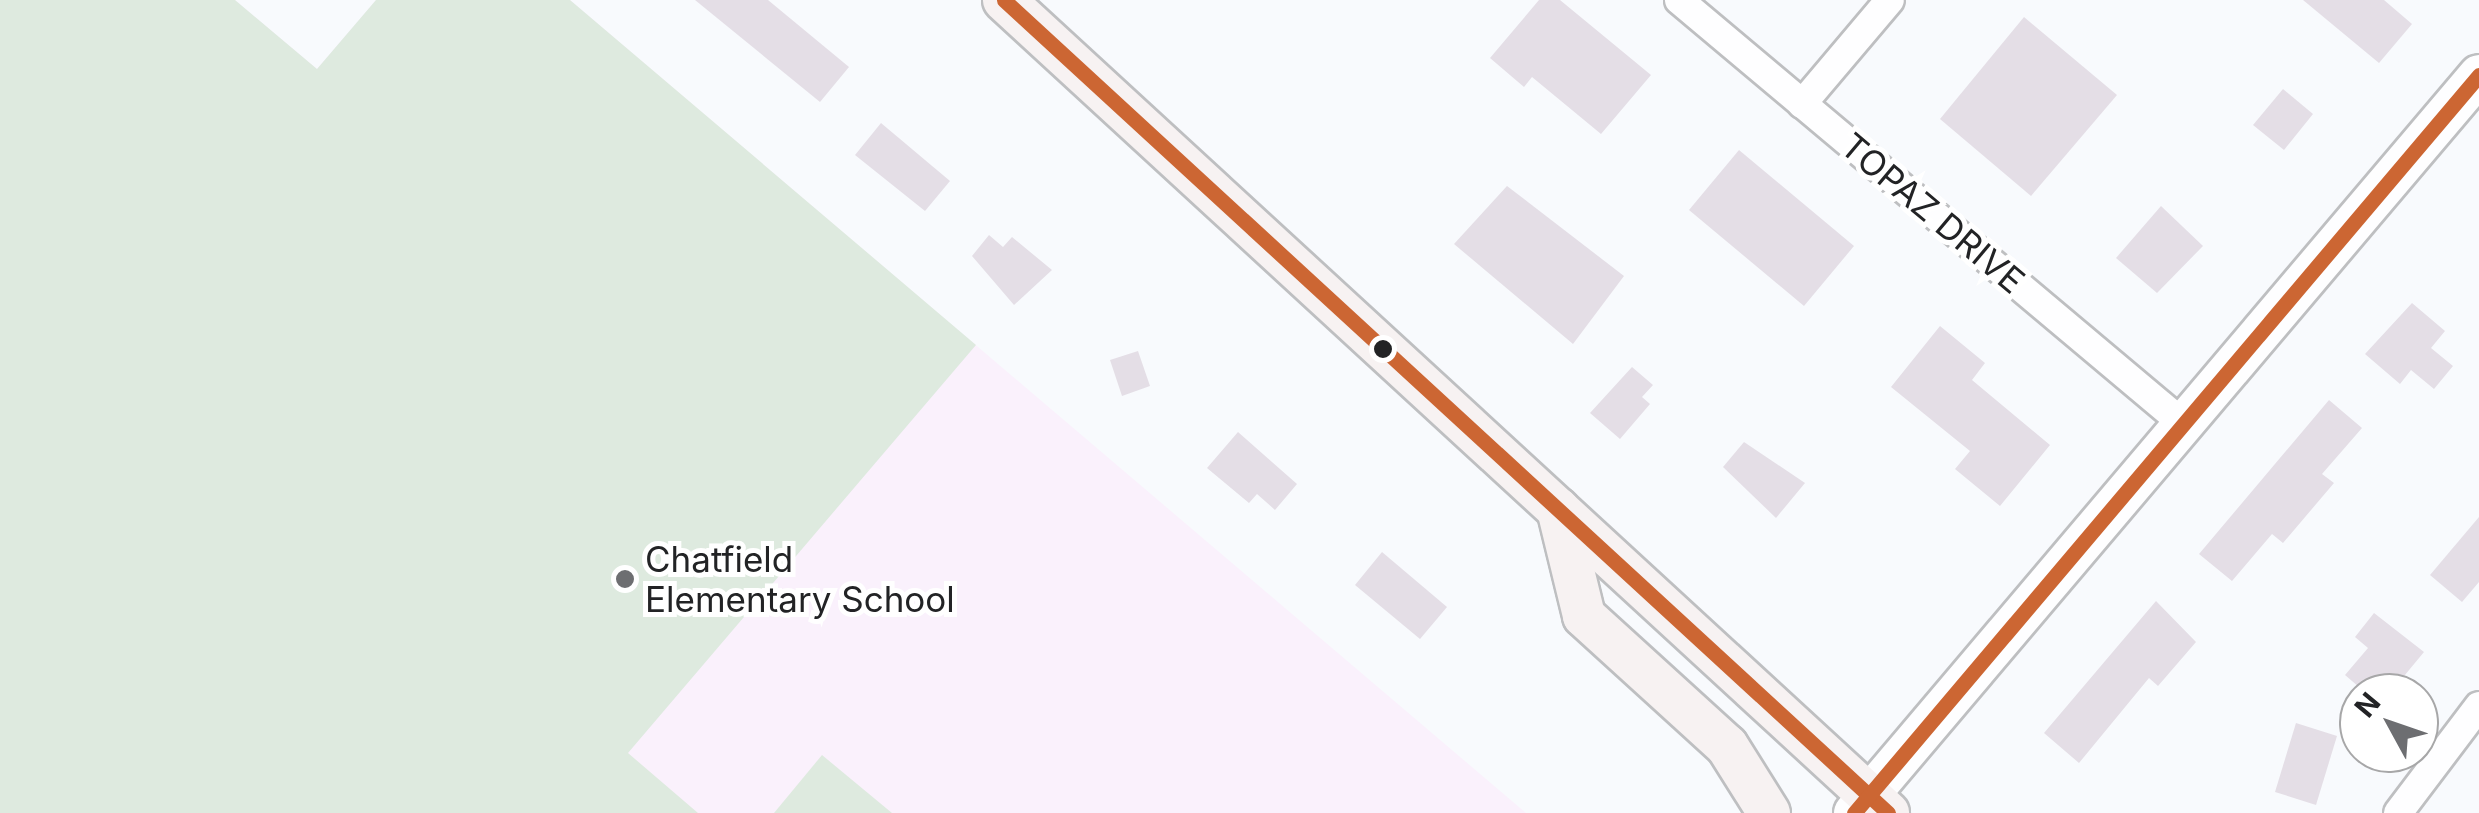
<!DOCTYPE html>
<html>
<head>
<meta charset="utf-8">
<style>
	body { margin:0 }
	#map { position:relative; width:2479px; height:813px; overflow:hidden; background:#f8fafd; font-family:Inter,sans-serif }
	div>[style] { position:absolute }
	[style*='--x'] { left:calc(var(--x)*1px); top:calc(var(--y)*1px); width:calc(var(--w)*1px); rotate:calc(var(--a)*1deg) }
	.education>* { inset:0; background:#faf1fc }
	.green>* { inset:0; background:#deeadf }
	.building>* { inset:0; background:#e4dee6 }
	.roads { filter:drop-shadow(2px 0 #bebfc1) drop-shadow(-2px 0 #bebfc1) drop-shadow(0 2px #bebfc1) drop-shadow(0 -2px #bebfc1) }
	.minor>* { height:28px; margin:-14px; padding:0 14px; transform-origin:14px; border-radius:14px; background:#fefeff }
	.secondary>* { height:40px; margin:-20px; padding:0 20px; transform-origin:20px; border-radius:20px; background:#fefeff }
	.primary>* { height:42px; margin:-21px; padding:0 21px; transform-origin:21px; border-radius:21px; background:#f7f2f2 }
	.bus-1>* { height:15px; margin:-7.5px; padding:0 7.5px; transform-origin:7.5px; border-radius:7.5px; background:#c63 }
	.dots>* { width:28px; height:28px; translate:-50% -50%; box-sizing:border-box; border:5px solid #fff; border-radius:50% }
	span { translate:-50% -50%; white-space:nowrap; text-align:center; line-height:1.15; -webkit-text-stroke:10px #fff; paint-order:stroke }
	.street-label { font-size:35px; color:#222325 }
	.poi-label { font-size:35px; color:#222325 }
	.left { translate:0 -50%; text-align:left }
	.north { position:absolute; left:2339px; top:673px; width:100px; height:100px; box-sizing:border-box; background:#fff; border:2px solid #a7a7a8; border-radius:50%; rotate:310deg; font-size:28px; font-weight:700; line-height:40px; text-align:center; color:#222325 }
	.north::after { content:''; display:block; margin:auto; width:35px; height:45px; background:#6d6e71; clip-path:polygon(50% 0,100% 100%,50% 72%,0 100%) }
</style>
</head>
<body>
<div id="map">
	<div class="education">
		<i style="clip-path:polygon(0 0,235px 0,317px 69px,376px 0,570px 0,1526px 813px,0 813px)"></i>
	</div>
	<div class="green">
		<i style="clip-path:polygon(0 0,235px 0,317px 69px,376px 0,570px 0,976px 345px,628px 753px,698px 813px,0 813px)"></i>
		<i style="clip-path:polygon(822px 755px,892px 813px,774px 813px)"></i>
	</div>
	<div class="building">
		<i style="clip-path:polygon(695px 0,768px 0,849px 67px,820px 102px)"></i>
		<i style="clip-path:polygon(1539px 0,1560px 0,1651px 75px,1601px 134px,1532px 77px,1524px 87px,1490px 58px)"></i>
		<i style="clip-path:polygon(2303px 0,2384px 0,2412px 24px,2379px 63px)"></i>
		<i style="clip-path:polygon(2024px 17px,2117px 95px,2031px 196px,1940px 119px)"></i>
		<i style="clip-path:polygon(2283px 89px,2313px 114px,2284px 150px,2253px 125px)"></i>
		<i style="clip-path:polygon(881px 123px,950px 181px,925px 211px,855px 155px)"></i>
		<i style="clip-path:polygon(1739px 150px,1854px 246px,1804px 306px,1689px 210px)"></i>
		<i style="clip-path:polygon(1507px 186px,1624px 276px,1573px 344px,1454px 244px)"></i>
		<i style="clip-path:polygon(2161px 206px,2203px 246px,2157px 293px,2116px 258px)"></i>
		<i style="clip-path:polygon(989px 235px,1003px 247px,1012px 237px,1052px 270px,1014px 305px,972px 256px)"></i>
		<i style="clip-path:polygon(2412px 303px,2445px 331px,2431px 348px,2453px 366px,2434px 389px,2411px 370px,2400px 384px,2365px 354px)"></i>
		<i style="clip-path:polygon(1940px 326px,1985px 363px,1972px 380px,2050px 445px,2000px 506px,1955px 469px,1970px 451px,1891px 387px)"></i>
		<i style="clip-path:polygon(1138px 351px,1150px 386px,1122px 396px,1110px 360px)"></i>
		<i style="clip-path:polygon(1632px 367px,1653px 385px,1642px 397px,1650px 404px,1620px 439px,1590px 413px)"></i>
		<i style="clip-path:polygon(2329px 400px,2362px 428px,2322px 474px,2334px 483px,2283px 543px,2272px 534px,2232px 581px,2199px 554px)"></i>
		<i style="clip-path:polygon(1238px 432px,1297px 484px,1275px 510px,1257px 494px,1249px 503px,1207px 468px)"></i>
		<i style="clip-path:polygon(1744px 442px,1805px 483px,1776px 518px,1723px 467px)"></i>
		<i style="clip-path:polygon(2479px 517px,2479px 582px,2462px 602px,2430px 575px)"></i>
		<i style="clip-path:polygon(1382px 552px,1447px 607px,1420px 639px,1355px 585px)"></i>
		<i style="clip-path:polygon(2156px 601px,2196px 642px,2158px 686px,2149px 678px,2079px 763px,2044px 733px)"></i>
		<i style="clip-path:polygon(2374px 613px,2424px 652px,2390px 693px,2366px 693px,2345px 675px,2368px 648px,2355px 637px)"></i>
		<i style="clip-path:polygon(2296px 723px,2337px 736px,2316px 805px,2275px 792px)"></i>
	</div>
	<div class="roads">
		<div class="minor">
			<i style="--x:1679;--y:0;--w:662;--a:40.04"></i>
			<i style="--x:1802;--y:104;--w:136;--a:-49.8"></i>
			<i style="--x:2398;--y:813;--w:134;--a:-52.9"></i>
		</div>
		<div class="secondary">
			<i style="--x:1854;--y:813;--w:967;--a:-49.74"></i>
		</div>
		<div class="primary">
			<i style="--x:1004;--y:0;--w:1201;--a:42.6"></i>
			<i style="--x:1558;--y:509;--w:110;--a:76.3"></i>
			<i style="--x:1584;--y:616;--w:193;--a:42.3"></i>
			<i style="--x:1727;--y:746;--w:79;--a:57.9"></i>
		</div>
	</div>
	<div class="bus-1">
		<i style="--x:1004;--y:0;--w:1201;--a:42.6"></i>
		<i style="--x:1854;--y:813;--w:967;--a:-49.74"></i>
	</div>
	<div class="dots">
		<i style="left:1383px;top:349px;background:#222325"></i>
		<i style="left:625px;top:579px;background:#6d6e71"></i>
	</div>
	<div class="street-label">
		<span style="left:1933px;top:213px;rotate:40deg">TOPAZ DRIVE</span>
	</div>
	<div class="poi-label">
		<span class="left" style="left:645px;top:579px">Chatfield<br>Elementary School</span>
	</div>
	<div class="north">N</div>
</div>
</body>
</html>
